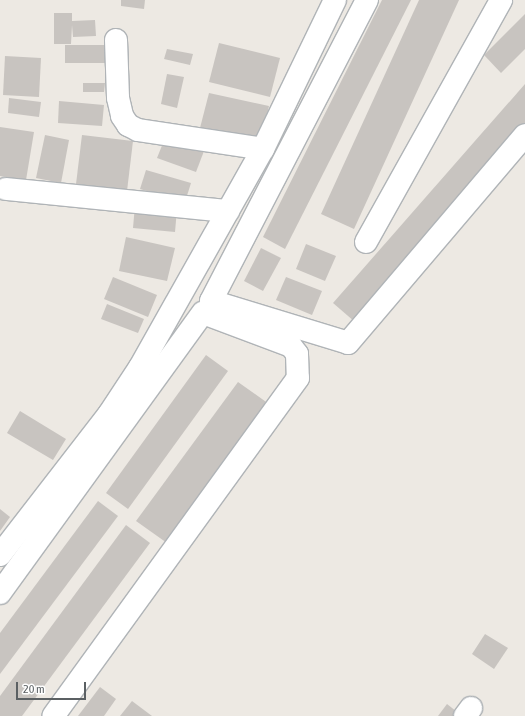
<!DOCTYPE html>
<html>
<head>
<meta charset="utf-8">
<style>
	body { margin:0 }
	#map { position:relative; width:525px; height:716px; overflow:hidden; background:#ede9e3; font-family:"Asap Condensed",sans-serif }
	div>[style] { position:absolute }
	[style*='--x'] { left:calc(var(--x)*1px); top:calc(var(--y)*1px); width:calc(var(--w)*1px); rotate:calc(var(--a)*1deg) }
	.building>* { inset:0; background:#c8c4c0 }
	.roads { filter:drop-shadow(1px 0 #b0b4b7) drop-shadow(-1px 0 #b0b4b7) drop-shadow(0 1px #b0b4b7) drop-shadow(0 -1px #b0b4b7) }
	.street>* { height:22px; margin:-11px; padding:0 11px; transform-origin:11px; border-radius:11px; background:#fff }
	span { translate:-50% -50%; white-space:nowrap; text-align:center; line-height:1.15; -webkit-text-stroke:3px #fff; paint-order:stroke }
	.scale { position:absolute; left:16px; top:682px; width:70px; height:18px; box-sizing:border-box; border:2px solid #5b6063; border-top:0; padding-left:5px; font-size:12px; line-height:14px; white-space:nowrap; color:#5b6063; -webkit-text-stroke:3px #fff; paint-order:stroke }
</style>
</head>
<body>
<div id="map">
	<div class="building">
		<i style="clip-path:polygon(121px 0,145px 0,144px 9px,121px 6px)"></i>
		<i style="clip-path:polygon(382px 0,411px 0,285px 249px,263px 237px)"></i>
		<i style="clip-path:polygon(419px 0,459px 0,354px 229px,321px 214px)"></i>
		<i style="clip-path:polygon(54px 13px,72px 13px,72px 21px,95px 20px,96px 36px,73px 37px,72px 25px,71px 44px,54px 44px)"></i>
		<i style="clip-path:polygon(525px 14px,525px 49px,501px 73px,484px 55px)"></i>
		<i style="clip-path:polygon(219px 43px,280px 58px,270px 97px,209px 82px)"></i>
		<i style="clip-path:polygon(65px 45px,106px 45px,106px 63px,65px 63px)"></i>
		<i style="clip-path:polygon(167px 49px,193px 54px,190px 65px,164px 59px)"></i>
		<i style="clip-path:polygon(5px 56px,41px 58px,39px 97px,3px 95px)"></i>
		<i style="clip-path:polygon(167px 74px,184px 77px,177px 108px,161px 104px)"></i>
		<i style="clip-path:polygon(83px 83px,105px 83px,104px 92px,83px 92px)"></i>
		<i style="clip-path:polygon(525px 84px,525px 128px,355px 322px,333px 303px)"></i>
		<i style="clip-path:polygon(209px 93px,269px 106px,261px 141px,200px 128px)"></i>
		<i style="clip-path:polygon(9px 98px,41px 102px,39px 117px,8px 113px)"></i>
		<i style="clip-path:polygon(59px 101px,104px 105px,102px 126px,58px 123px)"></i>
		<i style="clip-path:polygon(0 127px,34px 132px,26px 180px,0 176px)"></i>
		<i style="clip-path:polygon(45px 135px,69px 140px,61px 183px,36px 178px)"></i>
		<i style="clip-path:polygon(82px 135px,133px 141px,127px 191px,76px 184px)"></i>
		<i style="clip-path:polygon(165px 138px,204px 151px,196px 172px,157px 158px)"></i>
		<i style="clip-path:polygon(146px 170px,191px 183px,185px 202px,140px 189px)"></i>
		<i style="clip-path:polygon(135px 205px,177px 209px,175px 232px,133px 228px)"></i>
		<i style="clip-path:polygon(126px 237px,175px 248px,167px 281px,119px 271px)"></i>
		<i style="clip-path:polygon(306px 244px,336px 256px,325px 281px,296px 269px)"></i>
		<i style="clip-path:polygon(261px 248px,281px 258px,263px 291px,244px 281px)"></i>
		<i style="clip-path:polygon(113px 277px,157px 295px,148px 317px,104px 299px)"></i>
		<i style="clip-path:polygon(286px 277px,322px 291px,312px 315px,276px 300px)"></i>
		<i style="clip-path:polygon(107px 304px,144px 319px,138px 333px,101px 319px)"></i>
		<i style="clip-path:polygon(206px 355px,228px 371px,128px 509px,106px 493px)"></i>
		<i style="clip-path:polygon(238px 382px,269px 404px,167px 543px,136px 521px)"></i>
		<i style="clip-path:polygon(20px 411px,66px 439px,53px 460px,7px 433px)"></i>
		<i style="clip-path:polygon(98px 501px,118px 516px,0 674px,0 633px)"></i>
		<i style="clip-path:polygon(0 509px,10px 517px,0 531px)"></i>
		<i style="clip-path:polygon(126px 525px,150px 543px,22px 716px,0 716px,0 696px)"></i>
		<i style="clip-path:polygon(485px 634px,508px 648px,494px 669px,472px 654px)"></i>
		<i style="clip-path:polygon(100px 687px,116px 699px,104px 716px,78px 716px)"></i>
		<i style="clip-path:polygon(132px 701px,152px 716px,120px 716px)"></i>
		<i style="clip-path:polygon(447px 704px,461px 715px,460px 716px,438px 716px)"></i>
	</div>
	<div class="roads">
		<div class="street">
			<i style="--x:367;--y:0;--w:339;--a:117.4"></i>
			<i style="--x:211;--y:301;--w:143;--a:17"></i>
			<i style="--x:348;--y:343;--w:273;--a:-49.6"></i>
			<i style="--x:116;--y:40;--w:58;--a:88"></i>
			<i style="--x:118;--y:98;--w:18;--a:77"></i>
			<i style="--x:122;--y:116;--w:11;--a:56"></i>
			<i style="--x:128;--y:125;--w:11;--a:27"></i>
			<i style="--x:138;--y:130;--w:126;--a:8.6"></i>
			<i style="--x:6;--y:189;--w:223;--a:5.7"></i>
			<i style="--x:366;--y:242;--w:277;--a:-60.8"></i>
			<i style="--x:0;--y:555;--w:178;--a:-52.3"></i>
			<i style="--x:109;--y:414;--w:56;--a:-56.6"></i>
			<i style="--x:140;--y:367;--w:250;--a:-60.6"></i>
			<i style="--x:263;--y:149;--w:165;--a:-64.2"></i>
			<i style="--x:0;--y:593;--w:346;--a:-54.1"></i>
			<i style="--x:203;--y:313;--w:94;--a:20.6"></i>
			<i style="--x:291;--y:346;--w:10;--a:53"></i>
			<i style="--x:297;--y:354;--w:24;--a:88"></i>
			<i style="--x:298;--y:378;--w:417;--a:125.9"></i>
			<i style="--x:465;--y:716;--w:10;--a:-53"></i>
		</div>
	</div>
	<div class="scale">20 m</div>
</div>
</body>
</html>
